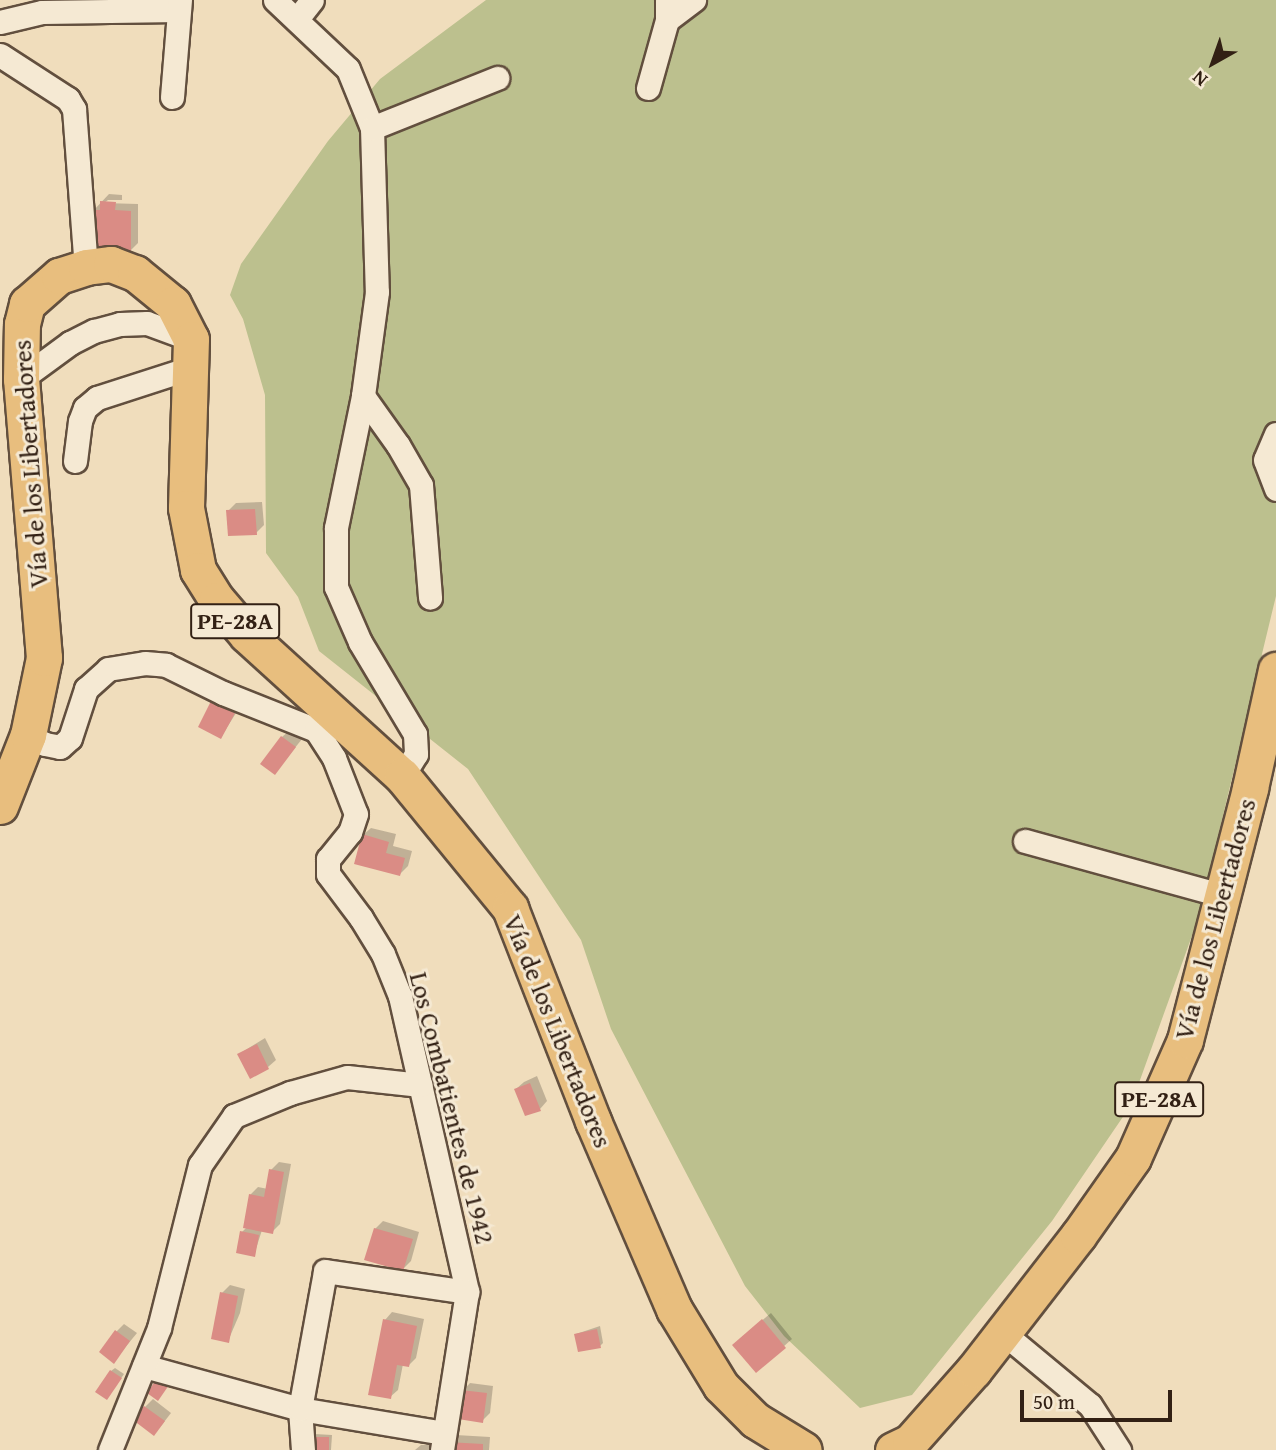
<!DOCTYPE html>
<html>
<head>
<meta charset="utf-8">
<style>
	body { margin:0 }
	#map { position:relative; width:1276px; height:1450px; overflow:hidden; background:#f0ddbc; font-family:"Gentium Book Plus",serif }
	div>[style] { position:absolute }
	[style*='--x'] { left:calc(var(--x)*1px); top:calc(var(--y)*1px); width:calc(var(--w)*1px); rotate:calc(var(--a)*1deg) }
	.green>* { inset:0; background:#bcc08e }
	.shadow>* { inset:0; background:#0003 }
	.building>* { inset:0; background:#da8c85 }
	.roads { filter:drop-shadow(2px 0 #624f3e) drop-shadow(-2px 0 #624f3e) drop-shadow(0 2px #624f3e) drop-shadow(0 -2px #624f3e) }
	.minor>* { height:23px; margin:-11.5px; padding:0 11.5px; transform-origin:11.5px; border-radius:11.5px; background:#f5e9d3 }
	.highway>* { height:35px; margin:-17.5px; padding:0 17.5px; transform-origin:17.5px; border-radius:17.5px; background:#e8be7e }
	span { translate:-50% -50%; white-space:nowrap; text-align:center; line-height:1.15; -webkit-text-stroke:6px #f5e9d3; paint-order:stroke }
	.shield-label span { padding:2px 5px; background:#f5e9d3; border:2px solid; border-radius:5px; -webkit-text-stroke-width:0 }
	.shield-label { font-size:24px; color:#322014; font-weight:700 }
	.street-label { font-size:26px; color:#322014 }
	.north { position:absolute; left:1178px; top:28px; width:70px; height:70px; -webkit-text-stroke:5px #f5e9d3; paint-order:stroke; rotate:220deg; font-size:19px; font-weight:700; line-height:28px; text-align:center; color:#322014 }
	.north::after { content:''; display:block; margin:auto; width:24px; height:32px; background:#322014; clip-path:polygon(50% 0,100% 100%,50% 72%,0 100%) }
	.scale { position:absolute; left:1020px; top:1390px; width:152px; height:32px; box-sizing:border-box; border:4px solid #322014; border-top:0; padding-left:9px; font-size:21px; line-height:24px; white-space:nowrap; color:#322014; -webkit-text-stroke:5px #f5e9d3; paint-order:stroke }
</style>
</head>
<body>
<div id="map">
	<div class="green">
		<i style="clip-path:polygon(486px 0,1276px 0,1276px 596px,1198px 919px,1131px 1105px,1052px 1221px,912px 1395px,860px 1408px,784px 1336px,745px 1286px,611px 1029px,581px 940px,468px 769px,319px 651px,298px 597px,266px 553px,265px 395px,243px 319px,230px 295px,241px 264px,328px 141px,380px 79px)"></i>
	</div>
	<div class="shadow">
		<i style="clip-path:polygon(109px 194px,122px 195px,122px 200px,108px 200px,104px 203px,138px 204px,138px 243px,130px 251px,93px 211px)"></i>
		<i style="clip-path:polygon(262px 502px,264px 525px,256px 533px,228px 511px,236px 503px)"></i>
		<i style="clip-path:polygon(220px 694px,241px 705px,221px 737px,201px 726px)"></i>
		<i style="clip-path:polygon(290px 730px,302px 739px,275px 773px,282px 737px)"></i>
		<i style="clip-path:polygon(371px 828px,396px 834px,393px 846px,412px 851px,408px 866px,400px 874px,363px 835px)"></i>
		<i style="clip-path:polygon(265px 1038px,276px 1060px,268px 1067px,239px 1054px)"></i>
		<i style="clip-path:polygon(537px 1076px,547px 1101px,540px 1109px,516px 1089px,524px 1082px)"></i>
		<i style="clip-path:polygon(279px 1162px,291px 1164px,280px 1224px,272px 1232px,262px 1230px,254px 1255px,242px 1232px,247px 1227px,250px 1195px,258px 1187px,268px 1189px,271px 1170px)"></i>
		<i style="clip-path:polygon(383px 1221px,419px 1232px,411px 1261px,403px 1269px,375px 1229px)"></i>
		<i style="clip-path:polygon(230px 1285px,245px 1289px,240px 1313px,228px 1341px,222px 1293px)"></i>
		<i style="clip-path:polygon(392px 1312px,424px 1319px,416px 1358px,409px 1365px,403px 1364px,398px 1390px,390px 1397px,385px 1320px)"></i>
		<i style="clip-path:polygon(771px 1313px,792px 1339px,756px 1371px,742px 1337px)"></i>
		<i style="clip-path:polygon(124px 1324px,137px 1333px,114px 1361px,117px 1331px)"></i>
		<i style="clip-path:polygon(600px 1326px,603px 1343px,600px 1346px,576px 1334px)"></i>
		<i style="clip-path:polygon(115px 1368px,124px 1374px,110px 1394px,111px 1371px)"></i>
		<i style="clip-path:polygon(470px 1383px,493px 1386px,490px 1413px,482px 1421px,463px 1391px)"></i>
		<i style="clip-path:polygon(153px 1399px,171px 1413px,161px 1426px,145px 1407px)"></i>
		<i style="clip-path:polygon(315px 1434px,332px 1435px,331px 1450px,311px 1450px,311px 1437px)"></i>
		<i style="clip-path:polygon(456px 1435px,490px 1437px,489px 1450px,448px 1450px,449px 1442px)"></i>
		<i style="clip-path:polygon(421px 1445px,435px 1445px,435px 1450px,415px 1450px)"></i>
	</div>
	<div class="building">
		<i style="clip-path:polygon(100px 201px,116px 202px,115px 210px,131px 211px,131px 253px,91px 252px,92px 210px,100px 210px)"></i>
		<i style="clip-path:polygon(255px 509px,257px 535px,228px 536px,226px 510px)"></i>
		<i style="clip-path:polygon(211px 701px,235px 713px,221px 739px,198px 727px)"></i>
		<i style="clip-path:polygon(281px 736px,296px 747px,275px 775px,260px 764px)"></i>
		<i style="clip-path:polygon(362px 834px,389px 842px,386px 853px,405px 858px,400px 876px,354px 864px)"></i>
		<i style="clip-path:polygon(257px 1044px,269px 1069px,250px 1079px,237px 1054px)"></i>
		<i style="clip-path:polygon(530px 1083px,541px 1111px,525px 1116px,514px 1089px)"></i>
		<i style="clip-path:polygon(269px 1169px,284px 1172px,273px 1234px,243px 1228px,249px 1194px,264px 1197px)"></i>
		<i style="clip-path:polygon(374px 1228px,413px 1239px,403px 1271px,364px 1260px)"></i>
		<i style="clip-path:polygon(240px 1231px,259px 1235px,255px 1257px,236px 1253px)"></i>
		<i style="clip-path:polygon(220px 1292px,238px 1296px,229px 1343px,211px 1339px)"></i>
		<i style="clip-path:polygon(383px 1319px,417px 1326px,409px 1367px,397px 1365px,391px 1399px,368px 1395px)"></i>
		<i style="clip-path:polygon(762px 1319px,786px 1348px,756px 1373px,732px 1345px)"></i>
		<i style="clip-path:polygon(597px 1329px,601px 1348px,578px 1352px,574px 1334px)"></i>
		<i style="clip-path:polygon(115px 1330px,130px 1341px,114px 1364px,99px 1352px)"></i>
		<i style="clip-path:polygon(110px 1370px,122px 1378px,107px 1400px,95px 1392px)"></i>
		<i style="clip-path:polygon(158px 1377px,169px 1385px,158px 1401px,147px 1393px)"></i>
		<i style="clip-path:polygon(461px 1390px,487px 1393px,483px 1423px,458px 1419px)"></i>
		<i style="clip-path:polygon(144px 1406px,165px 1421px,154px 1436px,133px 1420px)"></i>
		<i style="clip-path:polygon(310px 1437px,329px 1437px,329px 1450px,309px 1450px)"></i>
		<i style="clip-path:polygon(447px 1442px,483px 1444px,483px 1450px,446px 1450px)"></i>
	</div>
	<div class="roads">
		<div class="minor">
			<i style="--x:275;--y:0;--w:100;--a:43.4"></i>
			<i style="--x:348;--y:69;--w:64;--a:67.9"></i>
			<i style="--x:372;--y:128;--w:164;--a:88.3"></i>
			<i style="--x:377;--y:292;--w:105;--a:97.7"></i>
			<i style="--x:363;--y:396;--w:135;--a:101.6"></i>
			<i style="--x:336;--y:528;--w:59;--a:90"></i>
			<i style="--x:336;--y:587;--w:60;--a:66.4"></i>
			<i style="--x:360;--y:642;--w:107;--a:59.1"></i>
			<i style="--x:415;--y:734;--w:20;--a:87"></i>
			<i style="--x:416;--y:754;--w:26;--a:122"></i>
			<i style="--x:297;--y:19;--w:24;--a:-52"></i>
			<i style="--x:667;--y:20;--w:34;--a:-37"></i>
			<i style="--x:0;--y:22;--w:43;--a:-13.4"></i>
			<i style="--x:42;--y:12;--w:136;--a:-0.8"></i>
			<i style="--x:0;--y:55;--w:81;--a:32.9"></i>
			<i style="--x:68;--y:99;--w:12;--a:59"></i>
			<i style="--x:74;--y:109;--w:158;--a:85.7"></i>
			<i style="--x:648;--y:88;--w:71;--a:-74.4"></i>
			<i style="--x:667;--y:20;--w:20;--a:-90"></i>
			<i style="--x:172;--y:97;--w:97;--a:-85.3"></i>
			<i style="--x:372;--y:128;--w:135;--a:-21.8"></i>
			<i style="--x:21;--y:379;--w:61;--a:-36.3"></i>
			<i style="--x:70;--y:343;--w:27;--a:-27"></i>
			<i style="--x:94;--y:331;--w:27;--a:-15"></i>
			<i style="--x:120;--y:324;--w:27;--a:-2"></i>
			<i style="--x:147;--y:323;--w:47;--a:20"></i>
			<i style="--x:363;--y:396;--w:60;--a:54.5"></i>
			<i style="--x:398;--y:445;--w:46;--a:60.1"></i>
			<i style="--x:421;--y:485;--w:113;--a:85.4"></i>
			<i style="--x:1276;--y:434;--w:28;--a:113"></i>
			<i style="--x:1265;--y:460;--w:31;--a:69"></i>
			<i style="--x:75;--y:461;--w:40;--a:-82.9"></i>
			<i style="--x:80;--y:421;--w:14;--a:-69"></i>
			<i style="--x:85;--y:408;--w:16;--a:-40"></i>
			<i style="--x:97;--y:398;--w:98;--a:-17.9"></i>
			<i style="--x:316;--y:730;--w:33;--a:57"></i>
			<i style="--x:334;--y:758;--w:60;--a:68.6"></i>
			<i style="--x:356;--y:814;--w:19;--a:108"></i>
			<i style="--x:350;--y:832;--w:35;--a:129"></i>
			<i style="--x:328;--y:859;--w:15;--a:90"></i>
			<i style="--x:328;--y:874;--w:55;--a:53.1"></i>
			<i style="--x:361;--y:918;--w:42;--a:58.6"></i>
			<i style="--x:383;--y:954;--w:45;--a:68"></i>
			<i style="--x:400;--y:996;--w:303;--a:77.2"></i>
			<i style="--x:467;--y:1292;--w:160;--a:99"></i>
			<i style="--x:28;--y:735;--w:19;--a:28"></i>
			<i style="--x:45;--y:744;--w:15;--a:11"></i>
			<i style="--x:60;--y:747;--w:13;--a:-42"></i>
			<i style="--x:70;--y:738;--w:52;--a:-71.9"></i>
			<i style="--x:86;--y:689;--w:30;--a:-42"></i>
			<i style="--x:108;--y:669;--w:37;--a:-9"></i>
			<i style="--x:145;--y:663;--w:21;--a:5"></i>
			<i style="--x:166;--y:665;--w:64;--a:26.2"></i>
			<i style="--x:223;--y:693;--w:100;--a:21.7"></i>
			<i style="--x:316;--y:730;--w:14;--a:-4"></i>
			<i style="--x:1025;--y:841;--w:206;--a:15.4"></i>
			<i style="--x:1002;--y:1332;--w:114;--a:39.7"></i>
			<i style="--x:1090;--y:1405;--w:54;--a:57.2"></i>
			<i style="--x:144;--y:1366;--w:162;--a:15.4"></i>
			<i style="--x:300;--y:1409;--w:145;--a:9.5"></i>
			<i style="--x:110;--y:1450;--w:131;--a:-68.1"></i>
			<i style="--x:159;--y:1328;--w:168;--a:-75.9"></i>
			<i style="--x:200;--y:1165;--w:60;--a:-55.2"></i>
			<i style="--x:234;--y:1116;--w:61;--a:-22.3"></i>
			<i style="--x:290;--y:1093;--w:59;--a:-15.7"></i>
			<i style="--x:347;--y:1077;--w:74;--a:6.2"></i>
			<i style="--x:303;--y:1450;--w:41;--a:-94.2"></i>
			<i style="--x:300;--y:1409;--w:140;--a:-79.7"></i>
			<i style="--x:325;--y:1271;--w:144;--a:8.4"></i>
		</div>
		<div class="highway">
			<i style="--x:0;--y:806;--w:76;--a:-68.5"></i>
			<i style="--x:28;--y:735;--w:79;--a:-78.3"></i>
			<i style="--x:44;--y:658;--w:280;--a:-94.7"></i>
			<i style="--x:21;--y:379;--w:55;--a:-89"></i>
			<i style="--x:22;--y:324;--w:21;--a:-76"></i>
			<i style="--x:27;--y:304;--w:43;--a:-41.2"></i>
			<i style="--x:59;--y:276;--w:28;--a:-18"></i>
			<i style="--x:86;--y:267;--w:25;--a:-7"></i>
			<i style="--x:111;--y:264;--w:26;--a:21"></i>
			<i style="--x:135;--y:273;--w:49;--a:39.2"></i>
			<i style="--x:173;--y:304;--w:39;--a:63"></i>
			<i style="--x:191;--y:339;--w:169;--a:91.7"></i>
			<i style="--x:186;--y:508;--w:63;--a:79"></i>
			<i style="--x:198;--y:570;--w:36;--a:58"></i>
			<i style="--x:217;--y:600;--w:46;--a:49.4"></i>
			<i style="--x:247;--y:635;--w:210;--a:42.3"></i>
			<i style="--x:402;--y:776;--w:171;--a:50.7"></i>
			<i style="--x:510;--y:908;--w:229;--a:68.7"></i>
			<i style="--x:593;--y:1121;--w:205;--a:66.7"></i>
			<i style="--x:674;--y:1309;--w:90;--a:58.6"></i>
			<i style="--x:721;--y:1386;--w:48;--a:45"></i>
			<i style="--x:755;--y:1420;--w:57;--a:31.5"></i>
			<i style="--x:893;--y:1450;--w:19;--a:-25"></i>
			<i style="--x:910;--y:1442;--w:96;--a:-48.4"></i>
			<i style="--x:974;--y:1370;--w:170;--a:-52.2"></i>
			<i style="--x:1078;--y:1236;--w:95;--a:-54.8"></i>
			<i style="--x:1133;--y:1158;--w:129;--a:-66.2"></i>
			<i style="--x:1185;--y:1040;--w:260;--a:-75.5"></i>
			<i style="--x:1250;--y:788;--w:121;--a:-77.6"></i>
		</div>
	</div>
	<div class="shield-label">
		<span style="left:235px;top:621px">PE-28A</span>
		<span style="left:1159px;top:1099px">PE-28A</span>
	</div>
	<div class="street-label">
		<span style="left:30px;top:464px;rotate:-94deg">Vía de los Libertadores</span>
		<span style="left:1215px;top:919px;rotate:-75deg">Vía de los Libertadores</span>
		<span style="left:558px;top:1031px;rotate:68deg">Vía de los Libertadores</span>
		<span style="left:452px;top:1108px;rotate:76deg">Los Combatientes de 1942</span>
	</div>
	<div class="north">N</div>
	<div class="scale">50 m</div>
</div>
</body>
</html>
